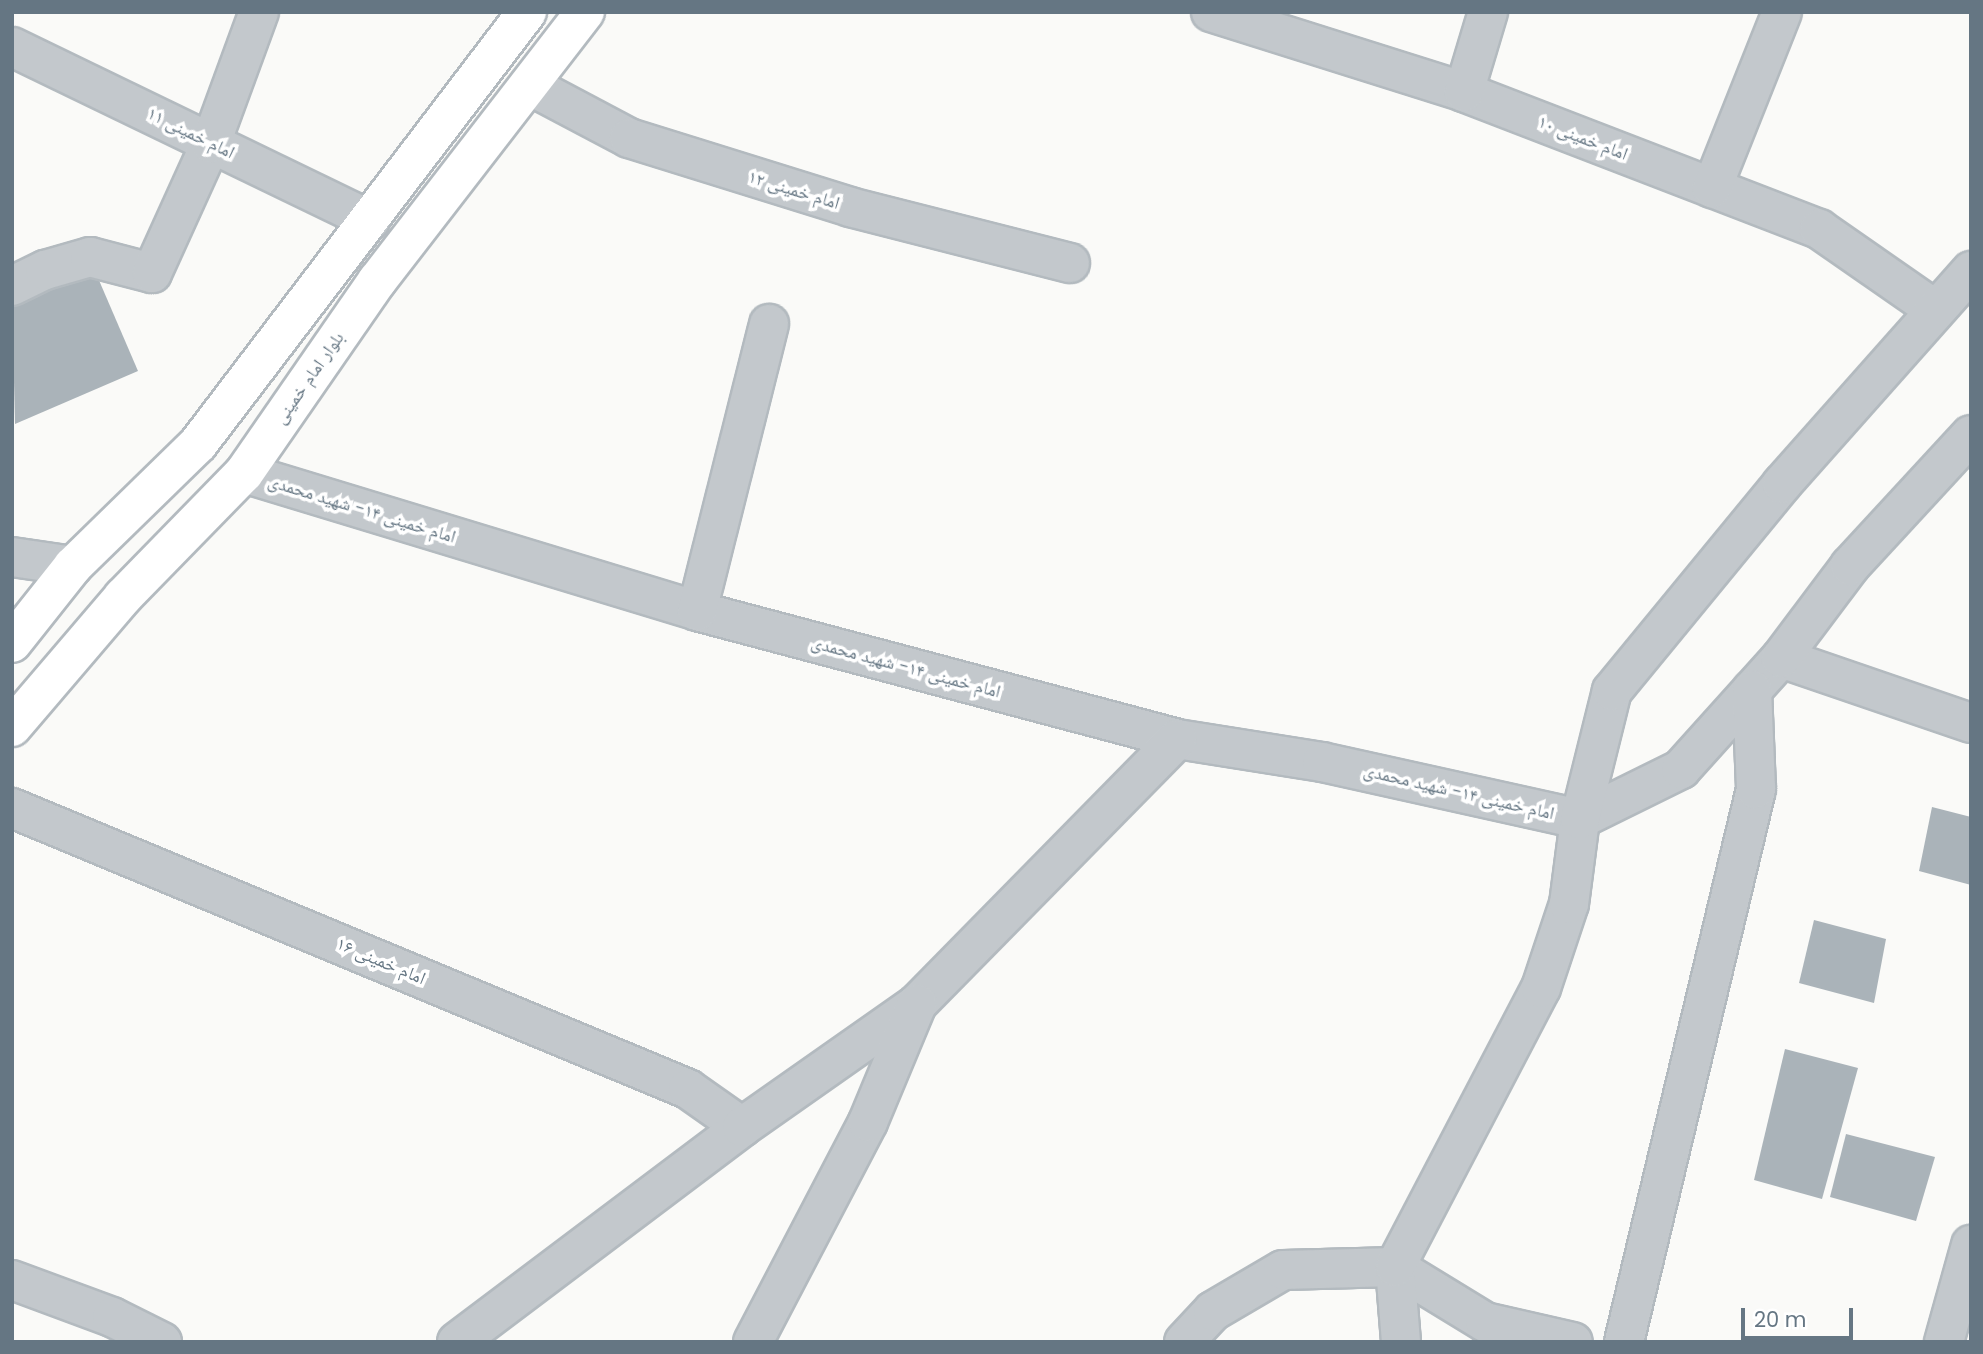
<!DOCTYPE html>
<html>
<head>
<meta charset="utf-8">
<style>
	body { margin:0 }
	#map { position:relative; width:1983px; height:1354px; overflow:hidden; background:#fafaf8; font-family:Poppins,"Noto Naskh Arabic",sans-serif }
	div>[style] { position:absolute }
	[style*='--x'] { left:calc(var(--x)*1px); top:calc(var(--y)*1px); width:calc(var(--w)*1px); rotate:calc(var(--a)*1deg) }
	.building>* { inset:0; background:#aab3b9 }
	.roads { filter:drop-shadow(2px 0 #b3babf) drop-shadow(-2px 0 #b3babf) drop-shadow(0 2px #b3babf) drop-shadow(0 -2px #b3babf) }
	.minor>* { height:38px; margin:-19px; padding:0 19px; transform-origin:19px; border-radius:19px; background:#c3c8cc }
	.secondary>* { height:38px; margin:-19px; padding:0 19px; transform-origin:19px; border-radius:19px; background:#fff }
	span { translate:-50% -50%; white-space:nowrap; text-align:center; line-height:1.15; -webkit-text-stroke:7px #fff; paint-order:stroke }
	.street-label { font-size:18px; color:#657683 }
	.frame { position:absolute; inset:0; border:14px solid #657683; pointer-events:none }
	.scale { position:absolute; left:1741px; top:1308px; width:112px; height:32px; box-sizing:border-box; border:4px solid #657683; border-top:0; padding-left:9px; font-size:21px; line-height:24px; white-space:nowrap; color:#657683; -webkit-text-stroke:5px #fff; paint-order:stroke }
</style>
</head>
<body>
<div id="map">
	<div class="building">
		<i style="clip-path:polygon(92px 264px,138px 371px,15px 424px,12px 299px)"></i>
		<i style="clip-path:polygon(1932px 807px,1971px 817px,1971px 885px,1919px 871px)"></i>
		<i style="clip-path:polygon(1814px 920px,1886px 939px,1874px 1003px,1799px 983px)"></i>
		<i style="clip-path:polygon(1785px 1049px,1858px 1068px,1822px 1199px,1754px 1180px)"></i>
		<i style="clip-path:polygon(1846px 1134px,1935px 1157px,1916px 1221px,1830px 1197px)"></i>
	</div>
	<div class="roads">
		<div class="minor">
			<i style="--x:1211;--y:12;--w:265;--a:17.5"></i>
			<i style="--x:1464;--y:92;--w:381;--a:21.1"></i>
			<i style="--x:1819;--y:229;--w:140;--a:34.8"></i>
			<i style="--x:12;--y:47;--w:398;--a:25.8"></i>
			<i style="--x:529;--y:85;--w:113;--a:27.9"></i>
			<i style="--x:629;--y:138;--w:232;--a:17.3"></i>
			<i style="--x:850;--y:207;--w:227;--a:14.3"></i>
			<i style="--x:1464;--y:92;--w:84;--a:-73.3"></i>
			<i style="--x:1712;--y:188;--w:189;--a:-68.3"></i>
			<i style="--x:12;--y:286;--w:37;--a:-26"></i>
			<i style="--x:45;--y:270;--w:47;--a:-16.1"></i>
			<i style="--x:90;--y:257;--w:64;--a:14.5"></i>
			<i style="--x:152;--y:273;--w:143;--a:-65.6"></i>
			<i style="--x:211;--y:143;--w:140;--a:-69.9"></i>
			<i style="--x:244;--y:473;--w:474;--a:16.9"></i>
			<i style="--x:697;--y:611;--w:497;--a:14.9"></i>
			<i style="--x:1177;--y:739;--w:147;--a:9"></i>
			<i style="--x:1322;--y:762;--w:264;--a:12.5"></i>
			<i style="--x:12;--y:557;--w:62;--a:8.4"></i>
			<i style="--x:697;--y:611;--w:296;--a:-75.9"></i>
			<i style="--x:1781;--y:658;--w:201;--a:18.9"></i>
			<i style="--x:12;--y:808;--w:732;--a:22.57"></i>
			<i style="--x:688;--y:1089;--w:66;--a:35.1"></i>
			<i style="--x:1580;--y:819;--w:113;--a:-26.3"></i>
			<i style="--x:1681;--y:769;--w:149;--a:-48"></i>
			<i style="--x:1781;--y:658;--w:115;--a:-53.1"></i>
			<i style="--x:1850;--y:566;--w:178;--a:-47.3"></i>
			<i style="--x:1395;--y:1267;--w:105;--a:31.4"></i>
			<i style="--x:1485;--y:1322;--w:90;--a:12.8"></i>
			<i style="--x:12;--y:1280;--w:107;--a:20.3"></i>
			<i style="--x:112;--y:1317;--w:56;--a:26.6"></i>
			<i style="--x:457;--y:1342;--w:357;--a:-37"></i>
			<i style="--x:742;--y:1127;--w:214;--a:-35.1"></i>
			<i style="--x:917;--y:1004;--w:371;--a:-45.5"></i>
			<i style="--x:753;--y:1342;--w:248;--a:-62.4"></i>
			<i style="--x:868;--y:1122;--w:128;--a:-67.4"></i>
			<i style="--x:1184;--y:1342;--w:42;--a:-46.9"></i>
			<i style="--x:1213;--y:1311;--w:81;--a:-30.4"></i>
			<i style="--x:1283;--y:1270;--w:112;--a:-1.5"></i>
			<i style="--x:1401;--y:1342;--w:75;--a:-94.6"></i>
			<i style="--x:1395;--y:1267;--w:315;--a:-62.4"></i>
			<i style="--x:1541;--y:988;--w:89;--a:-71.6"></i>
			<i style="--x:1569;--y:904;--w:86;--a:-82.6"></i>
			<i style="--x:1580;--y:819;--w:132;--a:-76"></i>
			<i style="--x:1612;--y:691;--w:268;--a:-50.6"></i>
			<i style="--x:1782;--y:484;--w:285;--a:-48.4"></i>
			<i style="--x:1624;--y:1342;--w:569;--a:-76.57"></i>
			<i style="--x:1756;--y:789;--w:99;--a:-92.3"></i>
			<i style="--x:1944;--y:1342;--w:101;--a:-74.4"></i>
		</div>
		<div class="secondary">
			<i style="--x:12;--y:643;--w:98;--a:-51.6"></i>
			<i style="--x:73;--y:566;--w:175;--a:-44.3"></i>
			<i style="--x:198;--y:444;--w:543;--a:-52.71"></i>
			<i style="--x:12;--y:727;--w:171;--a:-49.5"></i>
			<i style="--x:123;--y:597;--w:173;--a:-45.7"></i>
			<i style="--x:244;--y:473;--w:234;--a:-55.3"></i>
			<i style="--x:377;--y:281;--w:340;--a:-52.3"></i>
		</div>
	</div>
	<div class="street-label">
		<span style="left:191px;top:133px;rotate:26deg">امام خمینی ۱۱</span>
		<span style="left:1583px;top:138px;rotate:21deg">امام خمینی ۱۰</span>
		<span style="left:794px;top:190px;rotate:17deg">امام خمینی ۱۲</span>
		<span style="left:309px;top:378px;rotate:-55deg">بلوار امام خمینی</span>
		<span style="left:362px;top:509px;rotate:17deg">امام خمینی ۱۴- شهید محمدی</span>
		<span style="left:906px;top:667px;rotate:15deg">امام خمینی ۱۴- شهید محمدی</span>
		<span style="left:1459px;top:792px;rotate:13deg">امام خمینی ۱۴- شهید محمدی</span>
		<span style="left:381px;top:961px;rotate:23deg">امام خمینی ۱۶</span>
	</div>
	<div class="frame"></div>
	<div class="scale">20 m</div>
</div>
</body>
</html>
